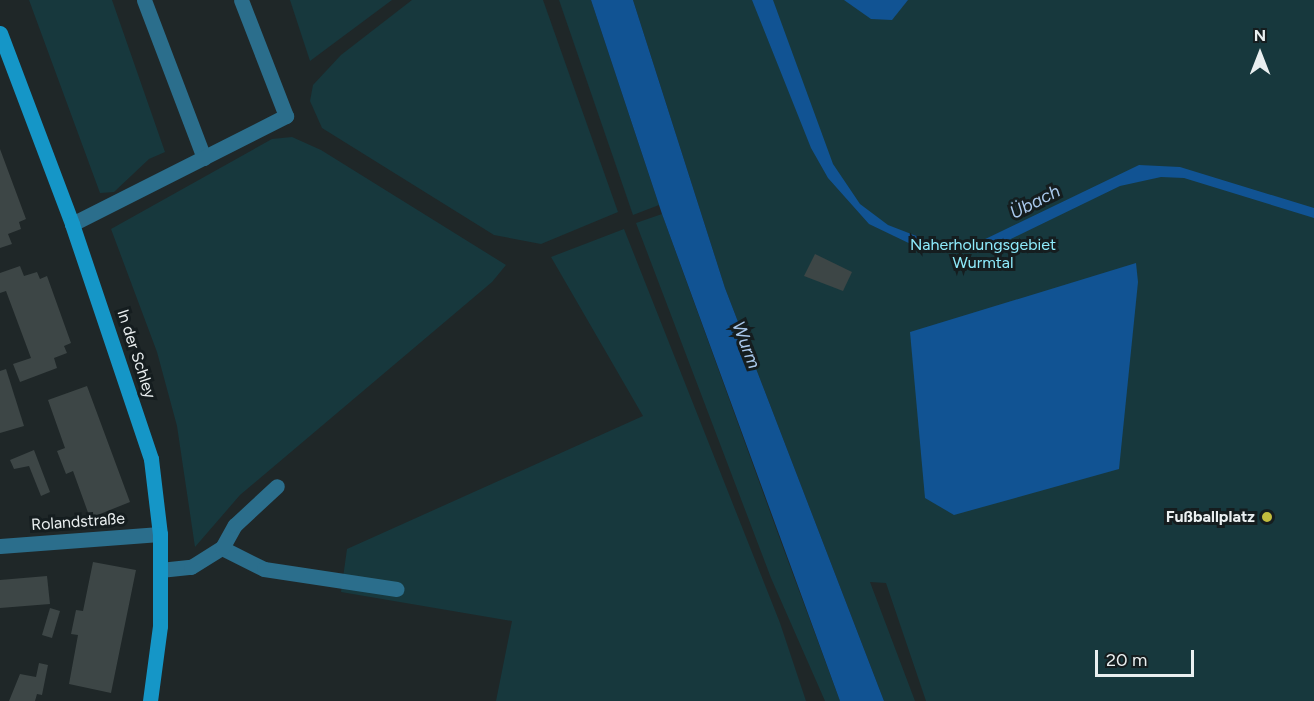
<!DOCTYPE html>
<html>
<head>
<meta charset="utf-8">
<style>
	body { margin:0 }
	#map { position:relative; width:1314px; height:701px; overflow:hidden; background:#1f2728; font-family:Figtree,sans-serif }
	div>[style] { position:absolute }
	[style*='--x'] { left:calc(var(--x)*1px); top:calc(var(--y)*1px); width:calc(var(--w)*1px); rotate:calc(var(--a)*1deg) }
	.green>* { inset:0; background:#17383d }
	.water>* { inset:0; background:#115393 }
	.building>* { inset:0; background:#3d4646 }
	.lane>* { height:15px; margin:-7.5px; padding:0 7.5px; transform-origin:7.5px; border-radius:7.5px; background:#2b6e8c }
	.street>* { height:15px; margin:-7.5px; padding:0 7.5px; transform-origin:7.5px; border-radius:7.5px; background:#2b6e8c }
	.secondary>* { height:15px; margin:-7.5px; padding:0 7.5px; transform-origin:7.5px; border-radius:7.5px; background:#1596c7 }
	.dots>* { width:16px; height:16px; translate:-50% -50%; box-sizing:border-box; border:3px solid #151d1f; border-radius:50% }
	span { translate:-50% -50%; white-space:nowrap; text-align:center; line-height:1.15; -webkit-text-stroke:6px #151d1f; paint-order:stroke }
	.park-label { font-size:16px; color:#8eebfc }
	.street-label { font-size:16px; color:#eaeff0 }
	.poi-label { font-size:16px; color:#eaeff0; font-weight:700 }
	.right { translate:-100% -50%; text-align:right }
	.water-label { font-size:18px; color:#aac9ed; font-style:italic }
	.north { position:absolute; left:1230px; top:24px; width:60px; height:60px; -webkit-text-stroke:4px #151d1f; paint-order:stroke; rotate:0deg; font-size:16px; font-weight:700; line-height:24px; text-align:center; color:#eaeff0 }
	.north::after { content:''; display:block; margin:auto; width:21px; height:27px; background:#eaeff0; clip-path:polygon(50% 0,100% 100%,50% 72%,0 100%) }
	.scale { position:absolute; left:1095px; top:650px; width:99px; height:27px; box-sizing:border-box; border:3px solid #eaeff0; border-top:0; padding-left:8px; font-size:18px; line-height:21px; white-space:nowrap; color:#eaeff0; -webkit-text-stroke:4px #151d1f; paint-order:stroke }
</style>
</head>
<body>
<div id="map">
	<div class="green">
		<i style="clip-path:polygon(29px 0,112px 0,165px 152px,149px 159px,114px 192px,100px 193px)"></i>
		<i style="clip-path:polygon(290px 0,392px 0,310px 61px)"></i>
		<i style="clip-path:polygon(412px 0,543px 0,618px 212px,541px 244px,494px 235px,322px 128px,310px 101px,313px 85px,341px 55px)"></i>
		<i style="clip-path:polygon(559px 0,591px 0,659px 205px,633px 215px)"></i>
		<i style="clip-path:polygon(633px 0,1314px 0,1314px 701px,926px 701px,886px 583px,870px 582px,915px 701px,884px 701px,725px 288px)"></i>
		<i style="clip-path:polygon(292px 137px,321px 150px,506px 265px,492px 282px,240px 495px,195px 547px,177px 426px,157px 352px,111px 229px,272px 139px)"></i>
		<i style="clip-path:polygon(662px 214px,781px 542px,840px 701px,825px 701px,771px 578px,636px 223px)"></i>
		<i style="clip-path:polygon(624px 229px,780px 623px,806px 701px,496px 701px,512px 621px,341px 592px,347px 549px,643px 416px,551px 257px)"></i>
	</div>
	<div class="water">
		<i style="clip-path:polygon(591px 0,633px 0,725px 288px,884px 701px,840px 701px,662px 214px)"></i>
		<i style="clip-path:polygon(752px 0,773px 0,833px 164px,860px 204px,888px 225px,937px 244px,977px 243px,1139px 165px,1180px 167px,1314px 208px,1314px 218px,1184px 178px,1161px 177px,1120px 186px,982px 253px,919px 248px,869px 224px,828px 178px,811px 148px)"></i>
		<i style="clip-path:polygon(844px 0,908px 0,892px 20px,871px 19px)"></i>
		<i style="clip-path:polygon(1136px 263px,1138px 282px,1119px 469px,954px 515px,925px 498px,910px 332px)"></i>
	</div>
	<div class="building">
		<i style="clip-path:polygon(0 149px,26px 219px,19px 222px,21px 229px,8px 234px,12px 244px,0 248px)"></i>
		<i style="clip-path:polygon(815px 254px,852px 272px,843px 291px,804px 276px)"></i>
		<i style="clip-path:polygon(20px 266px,24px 276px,37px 272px,40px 279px,47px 276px,71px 343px,64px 346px,67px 353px,54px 358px,57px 368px,20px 382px,13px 364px,31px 358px,6px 291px,0 293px,0 273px)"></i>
		<i style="clip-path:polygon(6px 369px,24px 426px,0 433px,0 371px)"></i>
		<i style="clip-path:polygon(87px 386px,130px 502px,90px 518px,73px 471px,66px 474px,57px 451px,65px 448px,48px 400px)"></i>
		<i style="clip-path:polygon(34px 450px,50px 492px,41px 496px,29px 466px,14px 469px,10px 460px)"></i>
		<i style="clip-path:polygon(93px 562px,136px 570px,111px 693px,69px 684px,78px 635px,71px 634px,76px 610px,83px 611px)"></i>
		<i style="clip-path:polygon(47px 576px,50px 604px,0 608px,0 580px)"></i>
		<i style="clip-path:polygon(50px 608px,60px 611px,52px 638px,42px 635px)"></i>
		<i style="clip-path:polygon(39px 663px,48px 665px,42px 695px,37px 694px,35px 701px,9px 701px,20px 674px,36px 677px)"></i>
	</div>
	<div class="lane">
		<i style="--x:144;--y:0;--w:169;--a:69.2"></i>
		<i style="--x:72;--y:224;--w:240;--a:-26.8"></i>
		<i style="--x:286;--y:116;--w:124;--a:-111.2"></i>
		<i style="--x:222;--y:548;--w:47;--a:26.6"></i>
		<i style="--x:264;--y:569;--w:134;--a:8.6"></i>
		<i style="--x:160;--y:570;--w:31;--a:-6"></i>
		<i style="--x:191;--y:567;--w:36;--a:-32"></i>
		<i style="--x:222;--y:548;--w:26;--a:-61"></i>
		<i style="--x:235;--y:525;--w:57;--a:-42.9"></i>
	</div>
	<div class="street">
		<i style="--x:0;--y:546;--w:160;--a:-4.3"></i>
	</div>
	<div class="secondary">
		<i style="--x:0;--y:33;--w:204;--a:69.3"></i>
		<i style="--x:72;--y:224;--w:248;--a:71.4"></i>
		<i style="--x:151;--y:459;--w:76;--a:83.2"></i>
		<i style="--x:160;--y:534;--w:92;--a:90"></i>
		<i style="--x:160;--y:626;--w:76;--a:97.6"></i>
	</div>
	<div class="dots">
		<i style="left:1267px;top:517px;background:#c3bd3e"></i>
	</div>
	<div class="park-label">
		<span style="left:983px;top:254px">Naherholungsgebiet<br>Wurmtal</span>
	</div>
	<div class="street-label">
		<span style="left:136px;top:354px;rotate:72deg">In der Schley</span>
		<span style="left:78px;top:522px;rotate:-4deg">Rolandstraße</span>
	</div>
	<div class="poi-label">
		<span class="right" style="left:1255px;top:517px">Fußballplatz</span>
	</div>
	<div class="water-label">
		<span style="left:1035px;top:202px;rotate:-27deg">Übach</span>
		<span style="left:746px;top:345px;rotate:69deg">Wurm</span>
	</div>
	<div class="north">N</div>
	<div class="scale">20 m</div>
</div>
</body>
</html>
